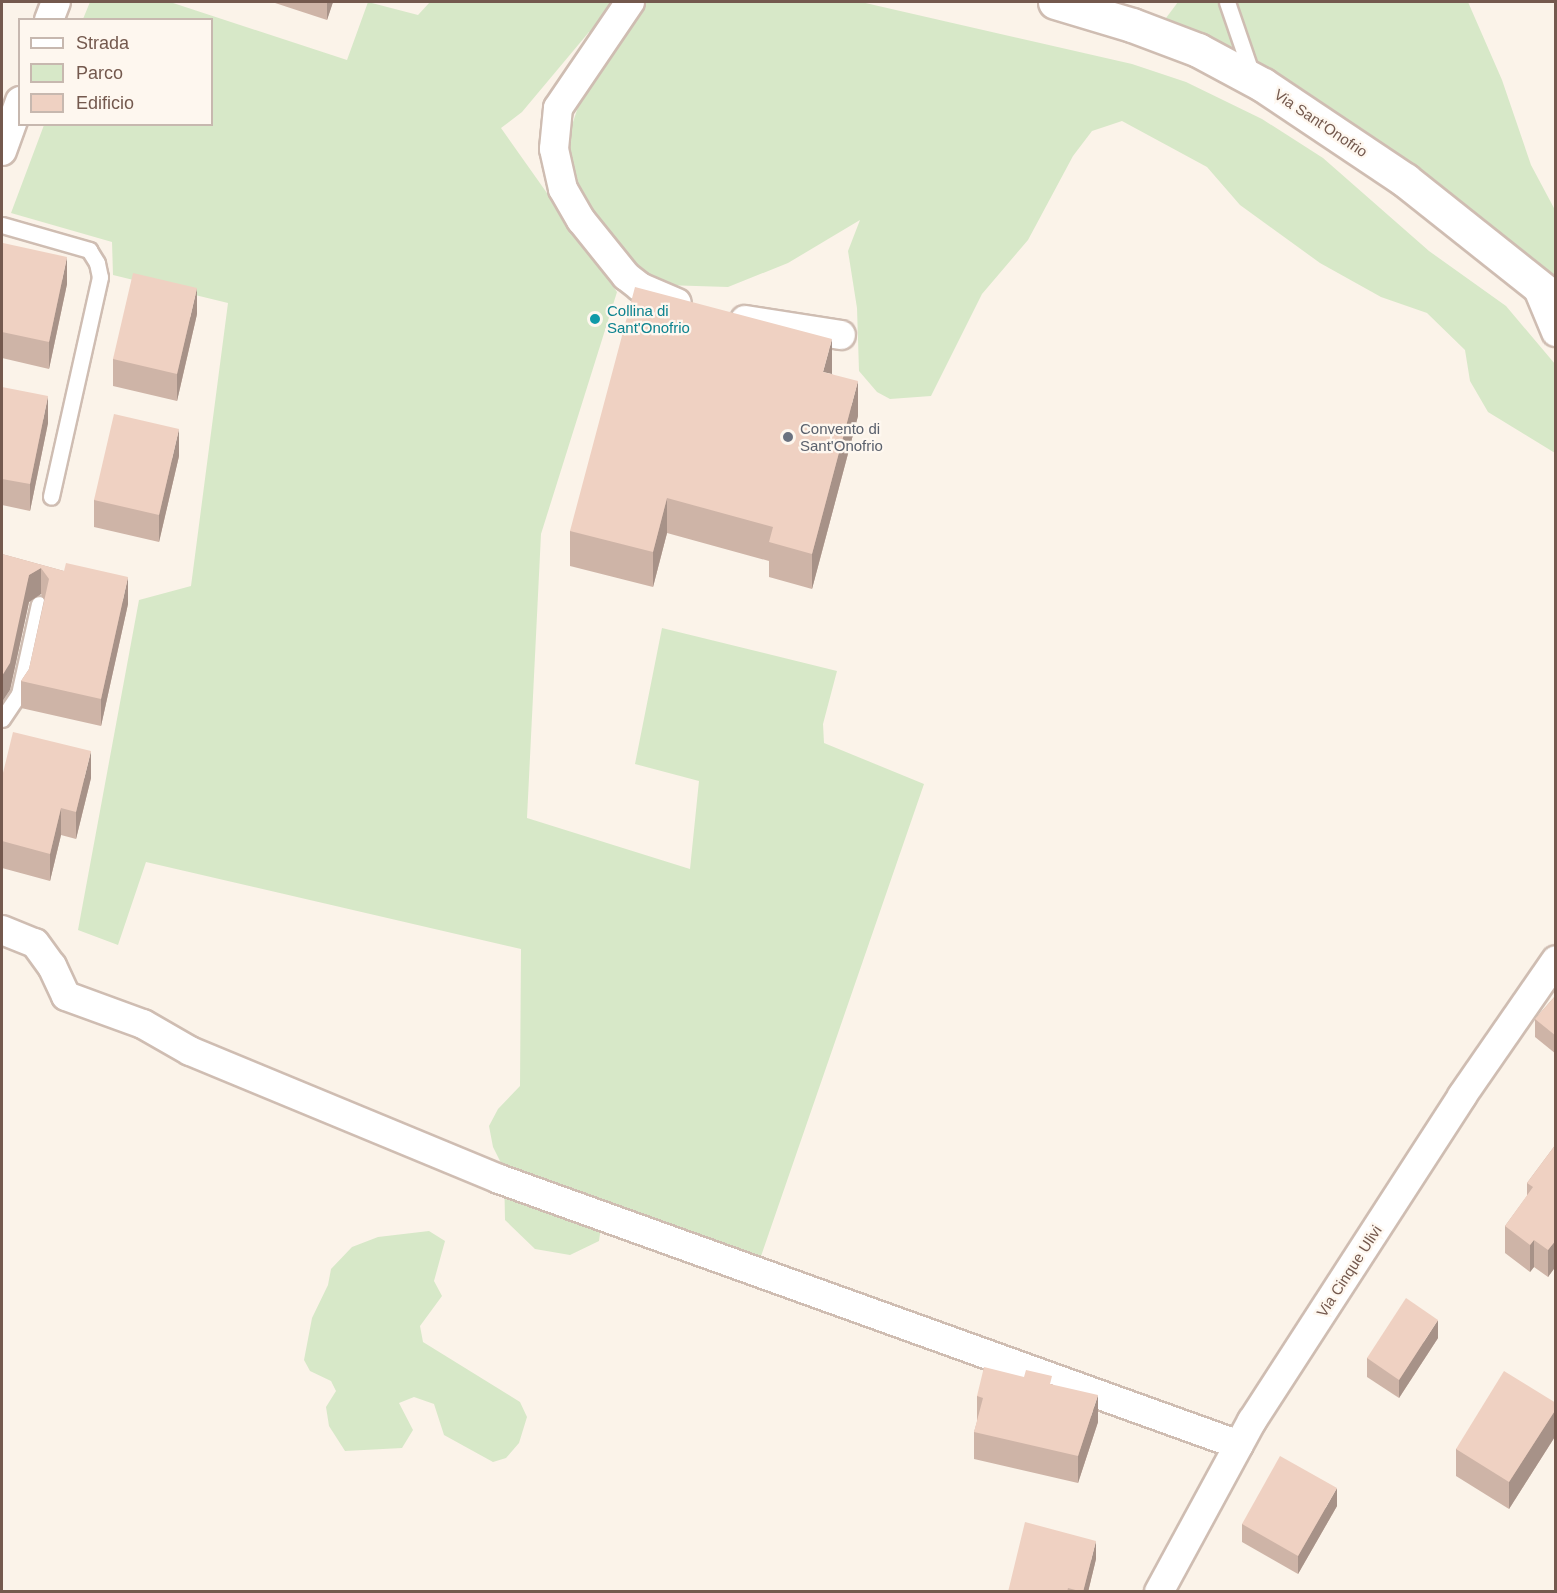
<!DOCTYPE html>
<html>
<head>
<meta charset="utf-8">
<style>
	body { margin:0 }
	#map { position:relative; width:1557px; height:1593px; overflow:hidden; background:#fbf3e9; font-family:Helvetica,sans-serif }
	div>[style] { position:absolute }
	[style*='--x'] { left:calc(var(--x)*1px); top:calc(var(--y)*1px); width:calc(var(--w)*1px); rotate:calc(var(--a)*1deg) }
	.green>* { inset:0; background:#d7e8c8 }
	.roads { filter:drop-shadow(2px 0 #cfbdb2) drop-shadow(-2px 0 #cfbdb2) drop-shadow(0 2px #cfbdb2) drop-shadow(0 -2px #cfbdb2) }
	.service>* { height:15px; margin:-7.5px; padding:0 7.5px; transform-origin:7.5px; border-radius:7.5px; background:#fff }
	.minor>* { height:28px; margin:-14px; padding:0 14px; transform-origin:14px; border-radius:14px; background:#fff }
	.tertiary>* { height:33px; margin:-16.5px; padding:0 16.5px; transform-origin:16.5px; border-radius:16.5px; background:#fff }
	.wall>* { inset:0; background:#ceb4a7 }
	.shaded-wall>* { inset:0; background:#a79288 }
	.building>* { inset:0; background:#efd1c2 }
	.dots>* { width:16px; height:16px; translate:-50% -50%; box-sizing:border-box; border:3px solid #fef7ef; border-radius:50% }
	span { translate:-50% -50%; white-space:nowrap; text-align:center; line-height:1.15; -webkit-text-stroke:4.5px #fef7ef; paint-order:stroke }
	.street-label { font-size:15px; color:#74594e }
	.culture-label { font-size:15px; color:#0d838f }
	.left { translate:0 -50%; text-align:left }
	.worship-label { font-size:15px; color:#5b616d }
	.frame { position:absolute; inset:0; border:3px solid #74594e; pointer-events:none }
	.legend { position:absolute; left:18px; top:18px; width:195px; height:108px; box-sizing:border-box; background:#fef7ef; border:2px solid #c7b8af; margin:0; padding:8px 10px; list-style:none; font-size:18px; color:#74594e }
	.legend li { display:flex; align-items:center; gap:12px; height:30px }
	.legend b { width:30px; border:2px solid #c7b8af }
</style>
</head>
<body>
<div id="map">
	<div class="green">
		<i style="clip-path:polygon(90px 2px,170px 2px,347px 60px,368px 2px,418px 15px,430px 2px,616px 2px,600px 30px,589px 32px,522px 112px,501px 128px,617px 292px,541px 534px,527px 818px,690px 869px,699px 781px,635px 764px,662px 628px,837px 671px,823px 724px,824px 743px,924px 784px,759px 1262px,604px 1206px,599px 1241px,570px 1255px,535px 1249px,505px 1220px,504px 1169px,493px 1147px,489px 1126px,498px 1109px,520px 1086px,521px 949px,146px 862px,118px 945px,78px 930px,139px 600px,191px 586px,228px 303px,113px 275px,112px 242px,11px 213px,44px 125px,212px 124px,212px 20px,83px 19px)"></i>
		<i style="clip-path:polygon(642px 2px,861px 2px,1132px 64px,1186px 82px,1262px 119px,1323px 158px,1429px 251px,1506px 306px,1555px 364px,1555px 453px,1488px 412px,1470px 381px,1465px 350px,1427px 313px,1381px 297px,1320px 263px,1240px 205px,1207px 167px,1122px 121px,1092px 131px,1073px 156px,1028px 240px,982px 294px,931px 396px,890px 399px,877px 392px,859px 371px,857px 308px,848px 251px,860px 220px,788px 263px,728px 287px,664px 285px,596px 243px,557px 170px,586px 83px)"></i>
		<i style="clip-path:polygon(1178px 2px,1468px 2px,1502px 80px,1531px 165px,1555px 210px,1555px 283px,1163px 22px)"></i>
		<i style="clip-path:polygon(429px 1231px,445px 1241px,434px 1281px,442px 1296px,420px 1326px,423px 1342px,520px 1402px,527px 1417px,519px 1443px,506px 1458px,493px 1462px,444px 1435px,434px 1404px,414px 1397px,399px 1403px,413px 1430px,402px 1448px,345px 1451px,329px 1426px,326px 1407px,336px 1391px,331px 1381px,310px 1371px,304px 1360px,312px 1318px,328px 1285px,331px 1269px,352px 1247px,378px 1237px)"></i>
	</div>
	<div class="roads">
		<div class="service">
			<i style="--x:1227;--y:2;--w:77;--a:71.1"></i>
			<i style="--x:2;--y:225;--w:91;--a:16"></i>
			<i style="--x:89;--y:250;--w:15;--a:58"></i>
			<i style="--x:97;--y:263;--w:14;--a:78"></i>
			<i style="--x:100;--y:277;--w:225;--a:102.6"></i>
			<i style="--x:2;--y:719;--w:30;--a:-56"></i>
			<i style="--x:19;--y:694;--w:92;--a:-77.5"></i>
		</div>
		<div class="minor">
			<i style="--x:630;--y:2;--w:128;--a:124.2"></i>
			<i style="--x:558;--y:108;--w:41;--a:95.6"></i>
			<i style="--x:554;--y:149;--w:41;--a:77.3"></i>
			<i style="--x:563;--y:189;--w:36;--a:60"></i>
			<i style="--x:581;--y:220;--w:72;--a:51.2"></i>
			<i style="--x:626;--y:276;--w:18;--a:38"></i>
			<i style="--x:640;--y:287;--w:40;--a:23.4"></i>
			<i style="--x:49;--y:20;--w:19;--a:-69"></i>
			<i style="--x:2;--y:151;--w:53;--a:-70.2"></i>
			<i style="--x:1536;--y:284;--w:52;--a:67.4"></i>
			<i style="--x:745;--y:320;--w:97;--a:8.9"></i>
			<i style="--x:2;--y:930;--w:35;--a:22"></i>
			<i style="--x:35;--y:943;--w:29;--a:54"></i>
			<i style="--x:52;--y:966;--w:33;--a:65"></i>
			<i style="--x:66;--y:996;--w:82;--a:20"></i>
			<i style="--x:143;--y:1024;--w:54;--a:29.9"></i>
			<i style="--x:190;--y:1051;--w:334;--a:22.5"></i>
			<i style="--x:499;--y:1179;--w:786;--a:19.77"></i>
			<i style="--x:1159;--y:1592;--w:195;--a:-61.5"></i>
			<i style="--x:1252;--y:1421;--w:387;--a:-57.1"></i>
			<i style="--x:1462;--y:1096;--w:165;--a:-55.3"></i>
		</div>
		<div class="tertiary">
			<i style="--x:1055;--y:2;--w:80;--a:16.6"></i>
			<i style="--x:1132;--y:25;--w:71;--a:20.7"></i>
			<i style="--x:1198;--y:50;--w:74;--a:28.3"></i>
			<i style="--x:1263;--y:85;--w:171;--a:33.8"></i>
			<i style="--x:1405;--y:180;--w:193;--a:38.5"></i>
		</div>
	</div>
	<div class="wall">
		<i style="clip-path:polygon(272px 2px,333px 2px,327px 20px)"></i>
		<i style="clip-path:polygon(2px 250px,67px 284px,49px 369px,2px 358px)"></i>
		<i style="clip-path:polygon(197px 314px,177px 401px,113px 386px,113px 359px)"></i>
		<i style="clip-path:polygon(832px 374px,858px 416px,812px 589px,769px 577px,769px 561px,667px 533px,653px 587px,570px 566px,570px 531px)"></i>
		<i style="clip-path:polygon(2px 387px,48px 423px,30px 511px,2px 505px)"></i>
		<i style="clip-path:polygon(179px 456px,159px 542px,94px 527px,94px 500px)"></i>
		<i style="clip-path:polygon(2px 554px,64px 571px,128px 604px,101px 726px,21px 708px,21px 681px,29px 669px,44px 600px,41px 594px,29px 602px,10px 690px)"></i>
		<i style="clip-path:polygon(2px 777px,91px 778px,76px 839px,61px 835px,50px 881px,2px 868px)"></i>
		<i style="clip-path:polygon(1556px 995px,1556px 1054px,1535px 1037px,1535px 1019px)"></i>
		<i style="clip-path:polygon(1556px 1144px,1556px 1266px,1548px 1277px,1534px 1267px,1530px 1272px,1505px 1253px,1505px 1226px,1527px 1196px,1527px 1183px)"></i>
		<i style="clip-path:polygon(1438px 1338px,1399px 1398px,1367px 1377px,1367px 1358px)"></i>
		<i style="clip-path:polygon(1052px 1384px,1098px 1422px,1078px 1483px,974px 1459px,974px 1432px,977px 1422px,977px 1396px)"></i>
		<i style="clip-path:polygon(1556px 1403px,1556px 1435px,1509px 1509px,1456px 1476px,1456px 1449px)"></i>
		<i style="clip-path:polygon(1337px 1506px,1298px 1574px,1242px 1542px,1242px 1524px)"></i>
		<i style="clip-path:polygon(1096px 1559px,1088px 1592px,1008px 1592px)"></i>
	</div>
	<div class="shaded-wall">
		<i style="clip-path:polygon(327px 2px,333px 2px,327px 20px)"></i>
		<i style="clip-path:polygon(67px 257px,67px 284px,49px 369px,49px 342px)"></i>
		<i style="clip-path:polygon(197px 288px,197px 314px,177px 401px,177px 374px)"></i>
		<i style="clip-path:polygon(832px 339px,832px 374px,823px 372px)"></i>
		<i style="clip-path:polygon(858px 381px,858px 416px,812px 589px,812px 554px)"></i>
		<i style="clip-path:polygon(48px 396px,48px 423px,30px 511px,30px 484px)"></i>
		<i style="clip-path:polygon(179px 429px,179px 456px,159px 542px,159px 515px)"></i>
		<i style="clip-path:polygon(667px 498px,667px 533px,653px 587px,653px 552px)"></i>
		<i style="clip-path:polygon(41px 568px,41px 594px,29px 602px,10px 690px,2px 702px,2px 676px,29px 575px)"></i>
		<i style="clip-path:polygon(128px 577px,128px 604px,101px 726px,101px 699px)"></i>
		<i style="clip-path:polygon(91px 751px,91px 778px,76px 839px,76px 812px)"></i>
		<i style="clip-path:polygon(61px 808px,61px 835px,50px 881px,50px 854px)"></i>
		<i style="clip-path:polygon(1534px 1240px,1534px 1267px,1530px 1272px,1530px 1245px)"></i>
		<i style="clip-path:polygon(1556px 1240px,1556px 1266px,1548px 1277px,1548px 1250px)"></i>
		<i style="clip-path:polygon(1438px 1320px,1438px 1338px,1399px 1398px,1399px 1380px)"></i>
		<i style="clip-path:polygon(1098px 1395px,1098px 1422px,1078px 1483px,1078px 1456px)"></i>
		<i style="clip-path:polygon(1556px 1409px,1556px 1435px,1509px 1509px,1509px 1482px)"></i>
		<i style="clip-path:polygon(1337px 1488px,1337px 1506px,1298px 1574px,1298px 1556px)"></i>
		<i style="clip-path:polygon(1096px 1541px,1096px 1559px,1088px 1592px,1083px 1592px)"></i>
	</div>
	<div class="building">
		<i style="clip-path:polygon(3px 243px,67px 257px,49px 342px,2px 332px,2px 250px)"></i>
		<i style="clip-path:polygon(133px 273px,197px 288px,177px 374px,113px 359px)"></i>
		<i style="clip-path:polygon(635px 287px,832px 339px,823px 372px,858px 381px,812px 554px,769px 542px,773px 527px,667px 498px,653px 552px,570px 531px)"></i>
		<i style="clip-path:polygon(2px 387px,48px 396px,30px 484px,2px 479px)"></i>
		<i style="clip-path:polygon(114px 414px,179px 429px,159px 515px,94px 500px)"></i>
		<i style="clip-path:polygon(2px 554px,64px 571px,66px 563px,128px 577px,101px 699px,21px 681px,29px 669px,49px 579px,41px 568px,29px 575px,10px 663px,2px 676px)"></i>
		<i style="clip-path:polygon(13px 732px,91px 751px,76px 812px,61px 808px,50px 854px,2px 841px,2px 777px)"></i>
		<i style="clip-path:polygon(1556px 995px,1556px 1036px,1535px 1019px)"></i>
		<i style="clip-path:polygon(1556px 1144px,1556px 1240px,1548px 1250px,1534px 1240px,1530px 1245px,1505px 1226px,1533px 1187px,1527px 1183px)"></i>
		<i style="clip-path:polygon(1406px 1298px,1438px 1320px,1399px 1380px,1367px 1358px)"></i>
		<i style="clip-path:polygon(984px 1367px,1024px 1377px,1026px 1370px,1052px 1376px,1050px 1384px,1098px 1395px,1078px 1456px,974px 1432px,983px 1398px,977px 1396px)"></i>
		<i style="clip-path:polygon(1504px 1371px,1556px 1403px,1556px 1409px,1509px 1482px,1456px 1449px)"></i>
		<i style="clip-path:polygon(1280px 1456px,1337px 1488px,1298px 1556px,1242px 1524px)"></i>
		<i style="clip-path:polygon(1025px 1522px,1096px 1541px,1083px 1592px,1068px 1588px,1067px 1592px,1008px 1592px)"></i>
	</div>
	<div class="dots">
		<i style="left:595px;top:319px;background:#0f9aa8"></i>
		<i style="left:788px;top:437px;background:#6b7280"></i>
	</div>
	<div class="street-label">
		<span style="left:1321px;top:123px;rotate:34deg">Via Sant'Onofrio</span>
		<span style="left:1349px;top:1271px;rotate:-57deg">Via Cinque Ulivi</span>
	</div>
	<div class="culture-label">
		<span class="left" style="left:607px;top:319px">Collina di<br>Sant'Onofrio</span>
	</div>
	<div class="worship-label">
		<span class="left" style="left:800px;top:437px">Convento di<br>Sant'Onofrio</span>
	</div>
	<div class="frame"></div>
	<ul class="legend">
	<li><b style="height:8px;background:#fff"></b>Strada</li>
	<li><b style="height:16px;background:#d7e8c8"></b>Parco</li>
	<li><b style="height:16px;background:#efd1c2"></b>Edificio</li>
	</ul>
</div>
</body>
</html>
